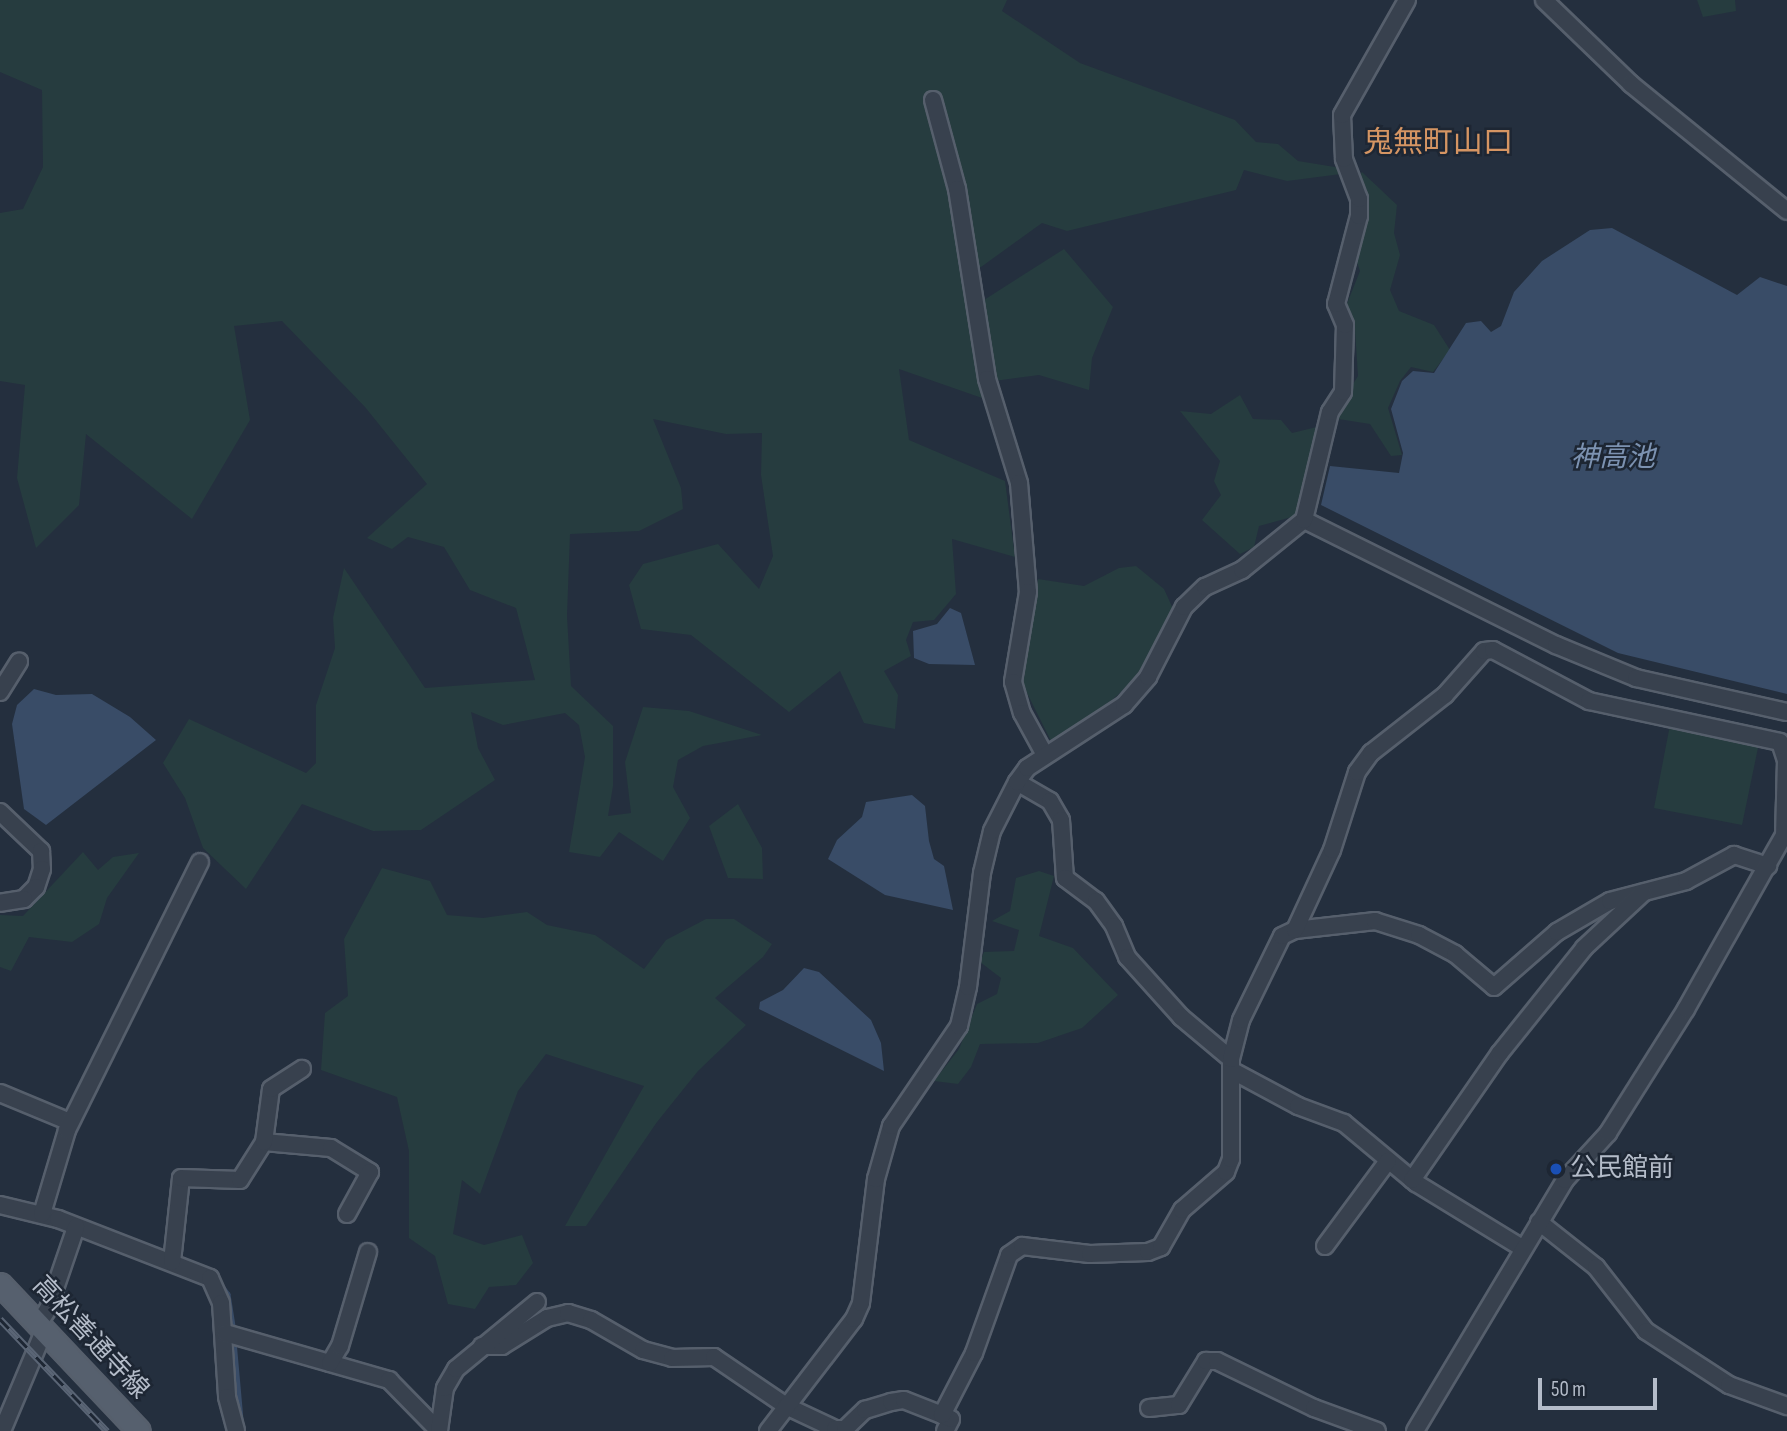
<!DOCTYPE html>
<html>
<head>
<meta charset="utf-8">
<style>
	body { margin:0 }
	#map { position:relative; width:1787px; height:1431px; overflow:hidden; background:#242f3e; font-family:"Sofia Sans Condensed","Noto Sans JP",sans-serif }
	div>[style] { position:absolute }
	[style*='--x'] { left:calc(var(--x)*1px); top:calc(var(--y)*1px); width:calc(var(--w)*1px); rotate:calc(var(--a)*1deg) }
	.green>* { inset:0; background:#263c3f }
	.water>* { inset:0; background:#394c67 }
	.stream>* { height:4.5px; margin:-2.25px; padding:0 2.25px; transform-origin:2.25px; border-radius:2.25px; background:#394c67 }
	.roads { filter:drop-shadow(2px 0 #565f6c) drop-shadow(-2px 0 #565f6c) drop-shadow(0 2px #565f6c) drop-shadow(0 -2px #565f6c) }
	.minor>* { height:16px; margin:-8px; padding:0 8px; transform-origin:8px; border-radius:8px; background:#38414e }
	.major>* { height:21px; margin:-10.5px; padding:0 10.5px; transform-origin:10.5px; border-radius:10.5px; background:#56606e }
	.rail>* { height:7px; margin-top:-3.5px; transform-origin:0; background:repeating-linear-gradient(90deg,#1d2633 0 13px,#5a6575 0 26px); box-sizing:border-box; border-block:2px solid #5a6575 }
	.dots>* { width:19px; height:19px; translate:-50% -50%; box-sizing:border-box; border:4px solid #1d2633; border-radius:50% }
	span { translate:-50% -50%; white-space:nowrap; text-align:center; line-height:1.15; -webkit-text-stroke:5px #1d2633; paint-order:stroke }
	.poi-label { font-size:26px; color:#b4bcc9 }
	.left { translate:0 -50%; text-align:left }
	.street-label { font-size:26px; color:#b4bcc9 }
	.water-label { font-size:28px; color:#7c92b1; font-style:italic }
	.quarter-label { font-size:30px; color:#d59563 }
	.scale { position:absolute; left:1538px; top:1378px; width:119px; height:32px; box-sizing:border-box; border:4px solid #b4bcc9; border-top:0; padding-left:9px; font-size:21px; line-height:24px; white-space:nowrap; color:#b4bcc9; -webkit-text-stroke:5px #1d2633; paint-order:stroke }
</style>
</head>
<body>
<div id="map">
	<div class="green">
		<i style="clip-path:polygon(0 0,1007px 0,1002px 11px,1080px 63px,1235px 120px,1256px 142px,1278px 144px,1298px 161px,1341px 168px,1341px 174px,1287px 181px,1244px 170px,1236px 190px,1067px 231px,1042px 223px,981px 267px,961px 263px,973px 307px,1064px 249px,1113px 307px,1092px 358px,1089px 390px,1039px 375px,994px 381px,982px 398px,899px 369px,909px 440px,1005px 481px,1015px 557px,952px 539px,956px 594px,934px 620px,913px 622px,906px 640px,911px 656px,884px 671px,898px 695px,895px 729px,864px 723px,840px 671px,789px 712px,691px 635px,641px 629px,629px 585px,643px 564px,718px 544px,759px 589px,773px 556px,761px 475px,762px 433px,726px 434px,653px 419px,681px 488px,683px 509px,639px 531px,570px 534px,567px 616px,571px 686px,613px 726px,613px 786px,608px 816px,631px 813px,625px 762px,643px 707px,689px 711px,762px 735px,703px 746px,678px 760px,673px 787px,690px 818px,663px 861px,619px 832px,600px 857px,569px 852px,585px 757px,579px 725px,565px 713px,503px 725px,471px 712px,478px 748px,495px 780px,421px 830px,373px 831px,302px 804px,246px 889px,203px 848px,185px 798px,163px 763px,189px 719px,306px 773px,316px 763px,316px 705px,335px 648px,333px 618px,344px 568px,425px 688px,535px 680px,516px 608px,470px 590px,444px 547px,408px 537px,392px 549px,367px 538px,427px 484px,365px 407px,282px 321px,234px 326px,250px 420px,192px 519px,86px 434px,79px 505px,36px 548px,17px 478px,25px 385px,0 381px,0 213px,23px 209px,43px 167px,42px 90px,0 72px)"></i>
		<i style="clip-path:polygon(1697px 0,1735px 0,1736px 11px,1703px 17px)"></i>
		<i style="clip-path:polygon(1362px 172px,1397px 205px,1394px 233px,1400px 255px,1390px 290px,1399px 311px,1434px 325px,1450px 350px,1433px 372px,1411px 367px,1400px 381px,1388px 408px,1402px 455px,1391px 456px,1370px 424px,1332px 418px,1358px 376px,1355px 330px,1344px 311px,1360px 271px,1354px 253px,1357px 179px)"></i>
		<i style="clip-path:polygon(1240px 395px,1253px 419px,1281px 420px,1292px 433px,1321px 426px,1299px 515px,1259px 526px,1254px 547px,1240px 554px,1202px 520px,1221px 495px,1214px 481px,1220px 461px,1180px 411px,1211px 414px)"></i>
		<i style="clip-path:polygon(1136px 566px,1164px 589px,1174px 611px,1142px 672px,1107px 705px,1051px 741px,1023px 685px,1038px 579px,1084px 586px,1119px 568px)"></i>
		<i style="clip-path:polygon(1670px 725px,1759px 743px,1742px 825px,1654px 808px)"></i>
		<i style="clip-path:polygon(738px 804px,762px 848px,763px 879px,728px 878px,709px 826px)"></i>
		<i style="clip-path:polygon(83px 852px,98px 870px,113px 857px,139px 853px,107px 898px,99px 924px,72px 942px,29px 937px,11px 971px,0 967px,0 915px,23px 916px)"></i>
		<i style="clip-path:polygon(382px 868px,430px 881px,447px 915px,483px 918px,527px 912px,547px 925px,595px 935px,644px 969px,666px 940px,706px 919px,734px 919px,772px 944px,763px 957px,715px 998px,746px 1025px,698px 1071px,657px 1122px,586px 1226px,565px 1226px,644px 1086px,546px 1054px,518px 1091px,480px 1194px,462px 1180px,453px 1234px,484px 1245px,522px 1235px,533px 1263px,516px 1285px,489px 1287px,475px 1309px,448px 1304px,435px 1256px,409px 1238px,409px 1151px,397px 1097px,321px 1070px,325px 1013px,348px 996px,344px 939px)"></i>
		<i style="clip-path:polygon(1039px 871px,1054px 876px,1039px 936px,1073px 948px,1118px 995px,1082px 1028px,1038px 1043px,980px 1044px,971px 1067px,958px 1084px,934px 1081px,959px 1049px,977px 1004px,997px 994px,1001px 978px,980px 962px,984px 952px,1014px 951px,1019px 930px,992px 921px,1010px 911px,1016px 878px)"></i>
	</div>
	<div class="water">
		<i style="clip-path:polygon(1612px 228px,1737px 295px,1760px 277px,1787px 286px,1787px 694px,1618px 653px,1321px 505px,1330px 466px,1399px 473px,1403px 453px,1391px 409px,1402px 381px,1413px 371px,1434px 373px,1466px 323px,1481px 321px,1491px 332px,1501px 326px,1514px 292px,1542px 261px,1590px 230px)"></i>
		<i style="clip-path:polygon(950px 608px,961px 613px,975px 665px,929px 664px,914px 658px,913px 631px,937px 624px)"></i>
		<i style="clip-path:polygon(34px 689px,56px 695px,92px 694px,130px 717px,156px 740px,46px 825px,24px 809px,12px 724px,17px 705px)"></i>
		<i style="clip-path:polygon(912px 795px,925px 806px,929px 841px,934px 859px,944px 866px,953px 910px,885px 895px,828px 859px,837px 840px,862px 817px,866px 802px)"></i>
		<i style="clip-path:polygon(804px 968px,819px 972px,871px 1020px,881px 1043px,884px 1071px,759px 1009px,760px 1002px,783px 990px)"></i>
	</div>
	<div class="stream">
		<i style="--x:215;--y:1277;--w:21;--a:53"></i>
		<i style="--x:228;--y:1294;--w:38;--a:81"></i>
		<i style="--x:234;--y:1341;--w:78;--a:84.9"></i>
	</div>
	<div class="roads">
		<div class="minor">
			<i style="--x:1544;--y:0;--w:121;--a:44"></i>
			<i style="--x:1631;--y:84;--w:201;--a:39.1"></i>
			<i style="--x:933;--y:100;--w:92;--a:74.9"></i>
			<i style="--x:957;--y:189;--w:192;--a:81"></i>
			<i style="--x:987;--y:379;--w:109;--a:72.9"></i>
			<i style="--x:1019;--y:483;--w:109;--a:85.3"></i>
			<i style="--x:1028;--y:592;--w:91;--a:99.5"></i>
			<i style="--x:1013;--y:682;--w:32;--a:74"></i>
			<i style="--x:1022;--y:713;--w:48;--a:61.3"></i>
			<i style="--x:1304;--y:520;--w:281;--a:26.4"></i>
			<i style="--x:1556;--y:645;--w:87;--a:22.4"></i>
			<i style="--x:1636;--y:678;--w:155;--a:12.7"></i>
			<i style="--x:0;--y:692;--w:36;--a:-58"></i>
			<i style="--x:1017;--y:782;--w:38;--a:30"></i>
			<i style="--x:1050;--y:801;--w:22;--a:60"></i>
			<i style="--x:1061;--y:820;--w:58;--a:86.1"></i>
			<i style="--x:1065;--y:878;--w:39;--a:37"></i>
			<i style="--x:1096;--y:901;--w:31;--a:54"></i>
			<i style="--x:1114;--y:926;--w:34;--a:67"></i>
			<i style="--x:1127;--y:957;--w:81;--a:48"></i>
			<i style="--x:1181;--y:1017;--w:65;--a:40"></i>
			<i style="--x:0;--y:812;--w:57;--a:43.6"></i>
			<i style="--x:41;--y:851;--w:18;--a:87"></i>
			<i style="--x:42;--y:869;--w:19;--a:108"></i>
			<i style="--x:36;--y:887;--w:17;--a:135"></i>
			<i style="--x:24;--y:899;--w:24;--a:171"></i>
			<i style="--x:1295;--y:930;--w:81;--a:-6.4"></i>
			<i style="--x:1375;--y:921;--w:46;--a:17.7"></i>
			<i style="--x:1419;--y:935;--w:41;--a:27.8"></i>
			<i style="--x:1455;--y:954;--w:51;--a:40.2"></i>
			<i style="--x:1494;--y:987;--w:84;--a:-41.1"></i>
			<i style="--x:1557;--y:932;--w:61;--a:-30.3"></i>
			<i style="--x:1610;--y:901;--w:79;--a:-14.7"></i>
			<i style="--x:1686;--y:881;--w:55;--a:-28.4"></i>
			<i style="--x:1734;--y:855;--w:36;--a:18"></i>
			<i style="--x:1231;--y:1070;--w:76;--a:28.2"></i>
			<i style="--x:1298;--y:1106;--w:49;--a:20.3"></i>
			<i style="--x:1344;--y:1123;--w:94;--a:39.8"></i>
			<i style="--x:1416;--y:1183;--w:124;--a:31.5"></i>
			<i style="--x:0;--y:1093;--w:76;--a:22.5"></i>
			<i style="--x:264;--y:1142;--w:67;--a:5.1"></i>
			<i style="--x:331;--y:1148;--w:46;--a:31.6"></i>
			<i style="--x:370;--y:1172;--w:48;--a:118.7"></i>
			<i style="--x:1412;--y:1180;--w:155;--a:-55.3"></i>
			<i style="--x:1500;--y:1053;--w:134;--a:-51.3"></i>
			<i style="--x:1584;--y:948;--w:81;--a:-43"></i>
			<i style="--x:0;--y:1205;--w:60;--a:13.6"></i>
			<i style="--x:58;--y:1219;--w:163;--a:21.2"></i>
			<i style="--x:210;--y:1278;--w:27;--a:66"></i>
			<i style="--x:221;--y:1303;--w:94;--a:86.3"></i>
			<i style="--x:227;--y:1397;--w:35;--a:75"></i>
			<i style="--x:42;--y:1214;--w:88;--a:-73.4"></i>
			<i style="--x:67;--y:1130;--w:299;--a:-63.6"></i>
			<i style="--x:1539;--y:1222;--w:73;--a:38.3"></i>
			<i style="--x:1596;--y:1267;--w:81;--a:52"></i>
			<i style="--x:1646;--y:1331;--w:99;--a:33"></i>
			<i style="--x:1729;--y:1385;--w:62;--a:19.9"></i>
			<i style="--x:1325;--y:1246;--w:106;--a:-53.5"></i>
			<i style="--x:172;--y:1262;--w:84;--a:-83.9"></i>
			<i style="--x:181;--y:1178;--w:59;--a:1.9"></i>
			<i style="--x:240;--y:1180;--w:45;--a:-57.7"></i>
			<i style="--x:264;--y:1142;--w:53;--a:-82.5"></i>
			<i style="--x:271;--y:1089;--w:37;--a:-33"></i>
			<i style="--x:38;--y:1324;--w:18;--a:-56"></i>
			<i style="--x:48;--y:1309;--w:87;--a:-71.1"></i>
			<i style="--x:225;--y:1333;--w:171;--a:16"></i>
			<i style="--x:389;--y:1380;--w:71;--a:45.6"></i>
			<i style="--x:482;--y:1346;--w:20;--a:0"></i>
			<i style="--x:502;--y:1346;--w:53;--a:-31.9"></i>
			<i style="--x:547;--y:1318;--w:22;--a:-13"></i>
			<i style="--x:568;--y:1313;--w:24;--a:17"></i>
			<i style="--x:591;--y:1320;--w:60;--a:30"></i>
			<i style="--x:643;--y:1350;--w:30;--a:15"></i>
			<i style="--x:672;--y:1358;--w:42;--a:-1.4"></i>
			<i style="--x:714;--y:1357;--w:87;--a:34.2"></i>
			<i style="--x:786;--y:1406;--w:54;--a:25.1"></i>
			<i style="--x:835;--y:1429;--w:10;--a:0"></i>
			<i style="--x:845;--y:1429;--w:28;--a:-44"></i>
			<i style="--x:865;--y:1410;--w:27;--a:-17"></i>
			<i style="--x:891;--y:1402;--w:13;--a:-9"></i>
			<i style="--x:904;--y:1400;--w:41;--a:21.5"></i>
			<i style="--x:330;--y:1363;--w:20;--a:-60"></i>
			<i style="--x:340;--y:1346;--w:98;--a:-73.4"></i>
			<i style="--x:1149;--y:1408;--w:30;--a:-6"></i>
			<i style="--x:1179;--y:1405;--w:52;--a:-58.5"></i>
			<i style="--x:1206;--y:1361;--w:11;--a:0"></i>
			<i style="--x:1217;--y:1361;--w:108;--a:25.9"></i>
			<i style="--x:1314;--y:1408;--w:67;--a:20.1"></i>
			<i style="--x:2;--y:1431;--w:108;--a:-67.2"></i>
			<i style="--x:439;--y:1431;--w:43;--a:-82.1"></i>
			<i style="--x:445;--y:1388;--w:22;--a:-60"></i>
			<i style="--x:456;--y:1369;--w:105;--a:-39.6"></i>
			<i style="--x:768;--y:1431;--w:141;--a:-52.5"></i>
			<i style="--x:854;--y:1319;--w:17;--a:-66"></i>
			<i style="--x:861;--y:1303;--w:125;--a:-83.1"></i>
			<i style="--x:876;--y:1179;--w:55;--a:-74.2"></i>
			<i style="--x:891;--y:1126;--w:121;--a:-55.8"></i>
			<i style="--x:959;--y:1026;--w:40;--a:-77"></i>
			<i style="--x:968;--y:987;--w:115;--a:-83"></i>
			<i style="--x:982;--y:873;--w:43;--a:-76.6"></i>
			<i style="--x:992;--y:831;--w:55;--a:-63"></i>
			<i style="--x:1017;--y:782;--w:17;--a:-54"></i>
			<i style="--x:1027;--y:768;--w:116;--a:-33"></i>
			<i style="--x:1124;--y:705;--w:37;--a:-49"></i>
			<i style="--x:1148;--y:677;--w:79;--a:-62.8"></i>
			<i style="--x:1184;--y:607;--w:29;--a:-44"></i>
			<i style="--x:1205;--y:587;--w:41;--a:-24.7"></i>
			<i style="--x:1242;--y:570;--w:80;--a:-38.9"></i>
			<i style="--x:1304;--y:520;--w:111;--a:-76.5"></i>
			<i style="--x:1330;--y:412;--w:24;--a:-57"></i>
			<i style="--x:1343;--y:392;--w:67;--a:-88.3"></i>
			<i style="--x:1345;--y:325;--w:23;--a:-113"></i>
			<i style="--x:1336;--y:304;--w:91;--a:-75.4"></i>
			<i style="--x:1359;--y:216;--w:17;--a:-90"></i>
			<i style="--x:1359;--y:199;--w:43;--a:-110.6"></i>
			<i style="--x:1344;--y:159;--w:44;--a:-92.6"></i>
			<i style="--x:1342;--y:115;--w:132;--a:-60.5"></i>
			<i style="--x:945;--y:1431;--w:13;--a:-63"></i>
			<i style="--x:951;--y:1419;--w:10;--a:-156"></i>
			<i style="--x:942;--y:1415;--w:70;--a:-62.7"></i>
			<i style="--x:974;--y:1353;--w:104;--a:-70.3"></i>
			<i style="--x:1009;--y:1255;--w:16;--a:-35"></i>
			<i style="--x:1022;--y:1246;--w:68;--a:6.7"></i>
			<i style="--x:1090;--y:1254;--w:58;--a:-2"></i>
			<i style="--x:1148;--y:1252;--w:14;--a:-21"></i>
			<i style="--x:1161;--y:1247;--w:43;--a:-60.4"></i>
			<i style="--x:1182;--y:1210;--w:58;--a:-40.8"></i>
			<i style="--x:1226;--y:1172;--w:14;--a:-69"></i>
			<i style="--x:1231;--y:1159;--w:100;--a:-90"></i>
			<i style="--x:1231;--y:1059;--w:40;--a:-75.6"></i>
			<i style="--x:1241;--y:1020;--w:93;--a:-64"></i>
			<i style="--x:1282;--y:936;--w:14;--a:-25"></i>
			<i style="--x:1295;--y:930;--w:88;--a:-65.2"></i>
			<i style="--x:1332;--y:850;--w:82;--a:-72.2"></i>
			<i style="--x:1357;--y:772;--w:24;--a:-54"></i>
			<i style="--x:1371;--y:753;--w:94;--a:-38.1"></i>
			<i style="--x:1445;--y:695;--w:59;--a:-48.4"></i>
			<i style="--x:1484;--y:651;--w:9;--a:-6"></i>
			<i style="--x:1493;--y:650;--w:109;--a:28"></i>
			<i style="--x:1589;--y:701;--w:195;--a:12.1"></i>
			<i style="--x:1780;--y:742;--w:19;--a:72"></i>
			<i style="--x:1786;--y:760;--w:74;--a:91.5"></i>
			<i style="--x:1415;--y:1431;--w:292;--a:-59.1"></i>
			<i style="--x:1565;--y:1180;--w:64;--a:-47.5"></i>
			<i style="--x:1608;--y:1133;--w:146;--a:-57.8"></i>
			<i style="--x:1686;--y:1009;--w:206;--a:-60.6"></i>
		</div>
		<div class="major">
			<i style="--x:0;--y:1284;--w:202;--a:46.6"></i>
		</div>
	</div>
	<div class="rail">
		<i style="--x:0;--y:1319;--w:155;--a:46.3"></i>
	</div>
	<div class="dots">
		<i style="left:1556px;top:1169px;background:#1a4fb4"></i>
	</div>
	<div class="poi-label">
		<span class="left" style="left:1570px;top:1169px">公民館前</span>
	</div>
	<div class="street-label">
		<span style="left:90px;top:1338px;rotate:47deg">高松善通寺線</span>
	</div>
	<div class="water-label">
		<span style="left:1613px;top:458px">神高池</span>
	</div>
	<div class="quarter-label">
		<span style="left:1438px;top:143px">鬼無町山口</span>
	</div>
	<div class="scale">50 m</div>
</div>
</body>
</html>
